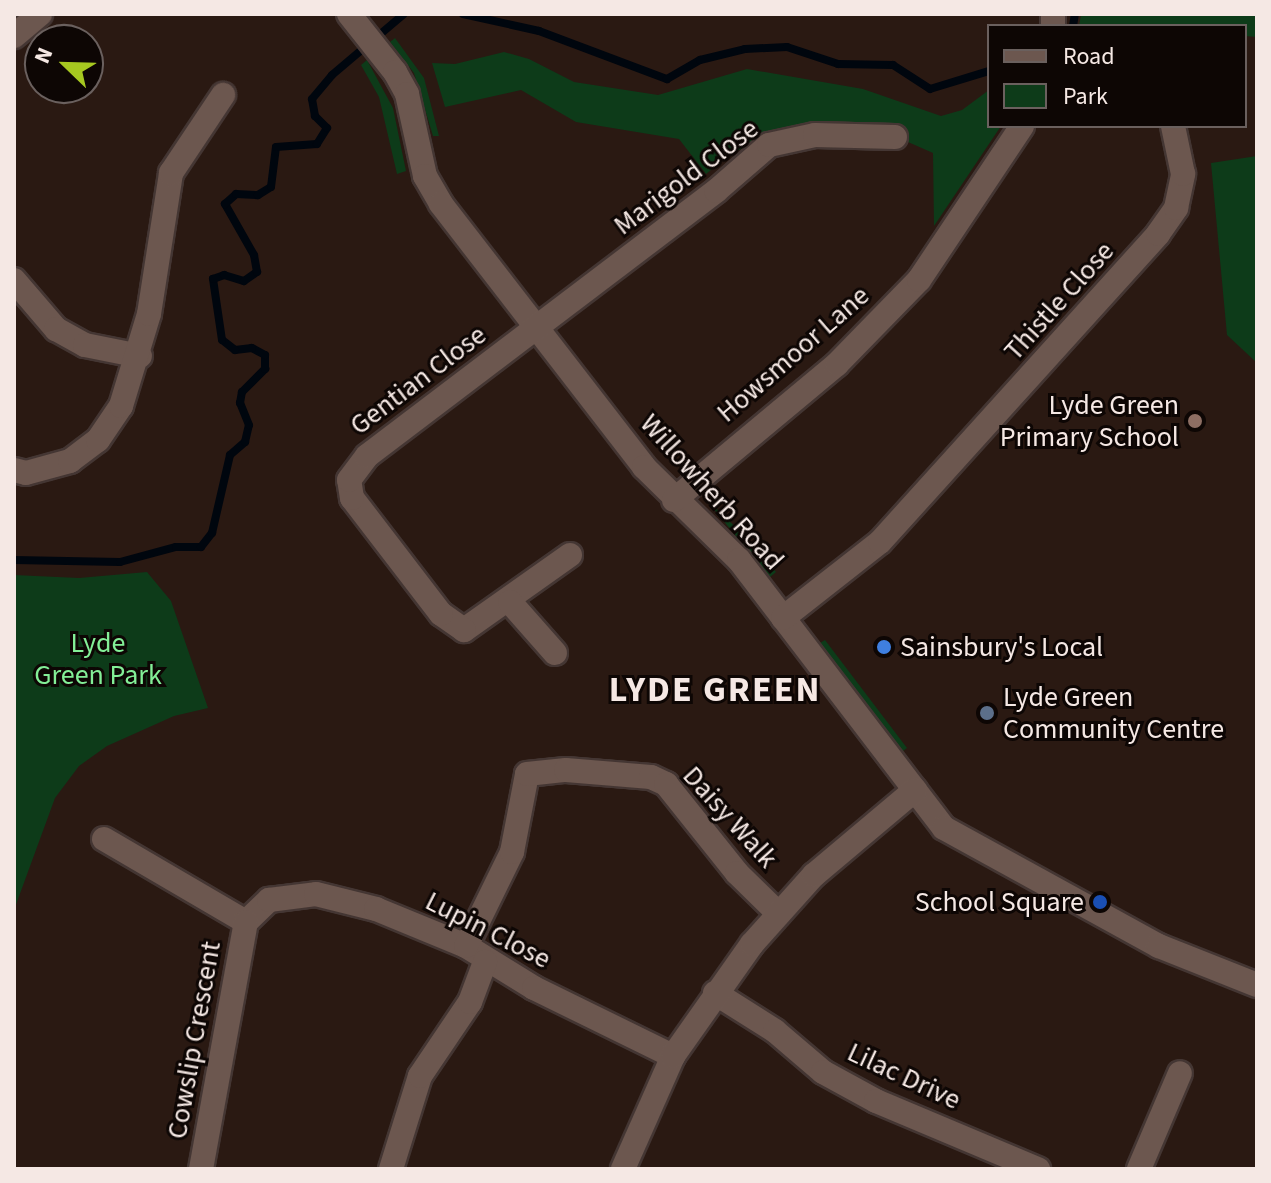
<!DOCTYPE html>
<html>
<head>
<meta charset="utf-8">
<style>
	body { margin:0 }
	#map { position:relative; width:1271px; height:1183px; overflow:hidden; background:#2a1912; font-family:"Source Sans 3",sans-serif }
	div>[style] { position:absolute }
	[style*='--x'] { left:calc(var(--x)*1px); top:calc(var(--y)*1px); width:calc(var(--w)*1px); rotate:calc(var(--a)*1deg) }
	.green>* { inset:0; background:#0d3b19 }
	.stream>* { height:8px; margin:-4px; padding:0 4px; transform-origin:4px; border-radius:4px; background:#00060e }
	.roads { filter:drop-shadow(2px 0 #443633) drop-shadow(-2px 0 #443633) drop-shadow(0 2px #443633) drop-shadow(0 -2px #443633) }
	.minor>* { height:24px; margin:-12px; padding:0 12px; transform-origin:12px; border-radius:12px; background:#6c574f }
	.dots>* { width:22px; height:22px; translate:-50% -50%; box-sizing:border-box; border:4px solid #0d0604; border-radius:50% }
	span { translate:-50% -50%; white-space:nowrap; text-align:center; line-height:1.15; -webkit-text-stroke:6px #0d0604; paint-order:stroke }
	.street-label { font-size:28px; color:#f5e8e4 }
	.poi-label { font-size:28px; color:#f5e8e4 }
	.right { translate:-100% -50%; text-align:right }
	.left { translate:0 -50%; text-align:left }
	.park-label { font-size:28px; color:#83ef97 }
	.district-label { font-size:36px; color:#f5e8e4; font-weight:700; letter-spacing:2px }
	.frame { position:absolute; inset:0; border:16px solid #f5e8e4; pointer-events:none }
	.legend { position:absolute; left:987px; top:24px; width:260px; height:104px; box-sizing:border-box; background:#0d0604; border:2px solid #6a605e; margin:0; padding:10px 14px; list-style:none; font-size:24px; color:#f5e8e4 }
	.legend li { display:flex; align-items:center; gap:16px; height:40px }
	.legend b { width:40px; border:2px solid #6a605e }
	.north { position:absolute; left:24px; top:24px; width:80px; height:80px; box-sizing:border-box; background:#0d0604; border:2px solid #6a605e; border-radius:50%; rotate:293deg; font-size:22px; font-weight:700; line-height:32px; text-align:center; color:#f5e8e4 }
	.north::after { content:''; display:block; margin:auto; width:28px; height:36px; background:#a6c820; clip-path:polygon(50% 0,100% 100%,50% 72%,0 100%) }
</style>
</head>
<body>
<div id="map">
	<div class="green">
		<i style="clip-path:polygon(1089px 14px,1257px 14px,1257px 37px,1245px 36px,1245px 26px,1079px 26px,1081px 15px)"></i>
		<i style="clip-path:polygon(395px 38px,424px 78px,439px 136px,433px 136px,414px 73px,390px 42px)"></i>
		<i style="clip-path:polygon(504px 52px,529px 59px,574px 82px,658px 95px,747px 69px,863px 89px,941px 116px,962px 110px,989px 90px,989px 126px,1001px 126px,934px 226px,933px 153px,908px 142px,897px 128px,776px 131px,729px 155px,706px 174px,679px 139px,576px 122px,521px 90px,445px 107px,432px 63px,455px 64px)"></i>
		<i style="clip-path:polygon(367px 60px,393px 108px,406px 171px,397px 174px,379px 97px,361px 65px)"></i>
		<i style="clip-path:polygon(1257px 156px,1257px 363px,1227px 335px,1211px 163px)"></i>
		<i style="clip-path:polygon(702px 495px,746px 537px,776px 572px,770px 577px)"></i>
		<i style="clip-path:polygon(147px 572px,171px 601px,208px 708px,174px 716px,107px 746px,79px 766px,55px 798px,14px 910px,14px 575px,79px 578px)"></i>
		<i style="clip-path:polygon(825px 640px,907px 748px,903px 751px,820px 643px)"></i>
	</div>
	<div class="stream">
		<i style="--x:463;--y:14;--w:78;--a:12.6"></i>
		<i style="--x:539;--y:31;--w:137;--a:20.6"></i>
		<i style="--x:667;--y:79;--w:38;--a:-30"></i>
		<i style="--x:700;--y:60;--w:46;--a:-13.7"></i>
		<i style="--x:745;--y:49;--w:42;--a:-2.7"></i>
		<i style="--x:787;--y:47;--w:54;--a:18.4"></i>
		<i style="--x:838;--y:64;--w:55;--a:1"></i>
		<i style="--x:893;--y:65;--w:44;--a:33"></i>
		<i style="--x:930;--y:89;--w:62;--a:-17"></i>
		<i style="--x:1073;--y:26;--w:12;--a:-81"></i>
		<i style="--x:14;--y:560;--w:106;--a:1.1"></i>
		<i style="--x:120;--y:562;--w:58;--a:-15"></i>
		<i style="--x:176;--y:547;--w:25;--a:0"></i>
		<i style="--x:201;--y:547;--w:18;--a:-52"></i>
		<i style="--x:212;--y:533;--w:80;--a:-77"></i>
		<i style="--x:230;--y:455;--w:20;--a:-41"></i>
		<i style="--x:245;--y:442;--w:17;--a:-77"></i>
		<i style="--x:249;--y:425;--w:24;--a:-112"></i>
		<i style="--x:240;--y:403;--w:11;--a:-80"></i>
		<i style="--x:242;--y:392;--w:33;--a:-45"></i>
		<i style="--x:265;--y:369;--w:14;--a:-90"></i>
		<i style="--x:265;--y:355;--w:15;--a:-152"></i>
		<i style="--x:252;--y:348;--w:17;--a:173"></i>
		<i style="--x:235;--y:350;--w:16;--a:-142"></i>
		<i style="--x:222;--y:340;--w:62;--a:-98.4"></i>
		<i style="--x:213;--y:279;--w:12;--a:-20"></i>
		<i style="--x:224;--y:275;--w:21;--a:17"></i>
		<i style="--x:244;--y:281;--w:16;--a:-35"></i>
		<i style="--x:257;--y:272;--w:17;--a:-100"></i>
		<i style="--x:254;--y:255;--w:59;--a:-119.6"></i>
		<i style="--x:225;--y:204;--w:15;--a:-42"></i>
		<i style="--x:236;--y:194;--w:22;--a:3"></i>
		<i style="--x:258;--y:195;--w:15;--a:-32"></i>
		<i style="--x:271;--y:187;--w:40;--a:-82.9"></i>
		<i style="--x:276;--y:147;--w:41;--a:-4.2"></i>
		<i style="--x:317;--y:144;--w:19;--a:-58"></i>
		<i style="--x:327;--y:128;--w:17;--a:-135"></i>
		<i style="--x:315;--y:116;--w:17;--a:-100"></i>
		<i style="--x:312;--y:99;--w:31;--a:-50"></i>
		<i style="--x:332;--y:75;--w:94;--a:-40.3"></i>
	</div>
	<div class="roads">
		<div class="minor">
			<i style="--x:349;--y:14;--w:74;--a:51.6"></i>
			<i style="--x:395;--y:72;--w:25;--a:61"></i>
			<i style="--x:407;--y:94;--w:84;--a:77.6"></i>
			<i style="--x:425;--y:176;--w:32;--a:60"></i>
			<i style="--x:441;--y:204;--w:332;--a:52.3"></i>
			<i style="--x:644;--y:467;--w:133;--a:44.4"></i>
			<i style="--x:739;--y:560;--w:337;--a:52.6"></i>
			<i style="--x:944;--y:828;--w:245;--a:28.8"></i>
			<i style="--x:1159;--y:946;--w:105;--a:21.7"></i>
			<i style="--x:1053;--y:14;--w:12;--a:90"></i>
			<i style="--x:14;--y:36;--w:34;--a:-40"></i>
			<i style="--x:14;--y:280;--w:65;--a:49.4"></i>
			<i style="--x:56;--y:329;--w:33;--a:29"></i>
			<i style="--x:85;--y:345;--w:56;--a:11.3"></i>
			<i style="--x:14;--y:470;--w:12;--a:14"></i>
			<i style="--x:26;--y:473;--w:46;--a:-15.3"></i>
			<i style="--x:70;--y:461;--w:35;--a:-37"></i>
			<i style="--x:98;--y:440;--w:41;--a:-55.9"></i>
			<i style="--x:121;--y:406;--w:96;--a:-73.1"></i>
			<i style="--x:149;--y:314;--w:143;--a:-81.1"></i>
			<i style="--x:171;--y:173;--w:94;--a:-56.3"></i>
			<i style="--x:674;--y:500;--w:212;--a:-39.8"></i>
			<i style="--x:837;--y:364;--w:117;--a:-45.7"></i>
			<i style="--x:919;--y:280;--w:185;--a:-56.2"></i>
			<i style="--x:570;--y:555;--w:130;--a:144.7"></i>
			<i style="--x:464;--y:630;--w:28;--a:-145"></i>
			<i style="--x:441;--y:614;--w:146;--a:-127.5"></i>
			<i style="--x:352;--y:498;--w:18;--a:-99"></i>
			<i style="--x:349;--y:480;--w:30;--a:-53"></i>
			<i style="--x:367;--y:456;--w:438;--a:-37.2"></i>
			<i style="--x:716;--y:191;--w:70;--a:-41"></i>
			<i style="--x:769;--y:145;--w:47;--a:-12.3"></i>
			<i style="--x:815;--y:135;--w:80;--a:1.4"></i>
			<i style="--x:510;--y:602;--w:68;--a:48.6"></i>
			<i style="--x:783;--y:618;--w:123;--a:-38.1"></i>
			<i style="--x:880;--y:542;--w:415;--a:-47.9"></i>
			<i style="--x:1158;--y:234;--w:32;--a:-55"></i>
			<i style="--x:1176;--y:208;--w:35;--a:-78"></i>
			<i style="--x:1183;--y:174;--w:49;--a:-101.8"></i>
			<i style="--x:104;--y:839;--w:164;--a:30.3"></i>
			<i style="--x:246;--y:922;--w:32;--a:-44"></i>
			<i style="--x:269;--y:900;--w:47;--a:-7.3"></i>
			<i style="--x:316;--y:894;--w:62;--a:14"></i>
			<i style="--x:376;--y:909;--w:97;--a:22.3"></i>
			<i style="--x:466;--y:946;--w:80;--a:31.7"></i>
			<i style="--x:534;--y:988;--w:155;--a:26.1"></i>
			<i style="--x:466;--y:946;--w:105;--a:-63.9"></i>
			<i style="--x:512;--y:852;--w:79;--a:-79.1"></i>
			<i style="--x:527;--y:774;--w:39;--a:-6"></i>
			<i style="--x:566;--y:770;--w:85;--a:4.7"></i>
			<i style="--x:651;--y:777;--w:17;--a:25"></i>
			<i style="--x:666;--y:784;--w:114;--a:51.4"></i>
			<i style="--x:737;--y:873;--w:57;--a:44.3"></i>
			<i style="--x:715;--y:993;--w:71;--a:32.3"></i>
			<i style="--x:775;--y:1031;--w:63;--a:40.5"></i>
			<i style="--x:823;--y:1072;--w:60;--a:28.7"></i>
			<i style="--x:876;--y:1101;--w:176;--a:22.8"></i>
			<i style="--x:201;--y:1169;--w:251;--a:-79.7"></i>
			<i style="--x:391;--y:1169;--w:97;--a:-72.7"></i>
			<i style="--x:420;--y:1076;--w:89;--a:-56"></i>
			<i style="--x:470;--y:1002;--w:43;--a:-69.4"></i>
			<i style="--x:623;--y:1169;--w:124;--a:-66.1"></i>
			<i style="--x:673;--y:1056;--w:137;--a:-54.8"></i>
			<i style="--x:752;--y:944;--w:93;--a:-48.1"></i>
			<i style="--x:814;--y:875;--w:132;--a:-40.1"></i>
			<i style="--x:1139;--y:1169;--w:104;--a:-66.9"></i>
		</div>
	</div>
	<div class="dots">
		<i style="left:1195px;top:421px;background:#8d6e63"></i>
		<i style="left:884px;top:647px;background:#3f7fe0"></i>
		<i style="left:987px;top:713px;background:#5c6f8a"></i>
		<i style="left:1100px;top:902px;background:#1a4fb4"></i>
	</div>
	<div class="street-label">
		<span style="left:686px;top:177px;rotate:-37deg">Marigold Close</span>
		<span style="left:1059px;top:301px;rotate:-48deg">Thistle Close</span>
		<span style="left:793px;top:354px;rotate:-41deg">Howsmoor Lane</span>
		<span style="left:418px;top:380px;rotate:-37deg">Gentian Close</span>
		<span style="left:712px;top:492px;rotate:48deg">Willowherb Road</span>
		<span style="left:730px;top:817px;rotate:48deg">Daisy Walk</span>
		<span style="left:488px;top:930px;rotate:27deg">Lupin Close</span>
		<span style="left:194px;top:1040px;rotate:-80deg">Cowslip Crescent</span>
		<span style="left:904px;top:1076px;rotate:25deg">Lilac Drive</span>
	</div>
	<div class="poi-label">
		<span class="right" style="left:1179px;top:421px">Lyde Green<br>Primary School</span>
		<span class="left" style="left:900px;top:647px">Sainsbury's Local</span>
		<span class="left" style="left:1003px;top:713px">Lyde Green<br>Community Centre</span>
		<span class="right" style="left:1084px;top:902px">School Square</span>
	</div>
	<div class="park-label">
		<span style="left:98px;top:659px">Lyde<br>Green Park</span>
	</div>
	<div class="district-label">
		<span style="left:715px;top:690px">LYDE GREEN</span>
	</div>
	<div class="frame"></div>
	<ul class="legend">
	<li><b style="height:10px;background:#6c574f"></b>Road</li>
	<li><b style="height:22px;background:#0d3b19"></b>Park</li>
	</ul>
	<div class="north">N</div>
</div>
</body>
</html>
